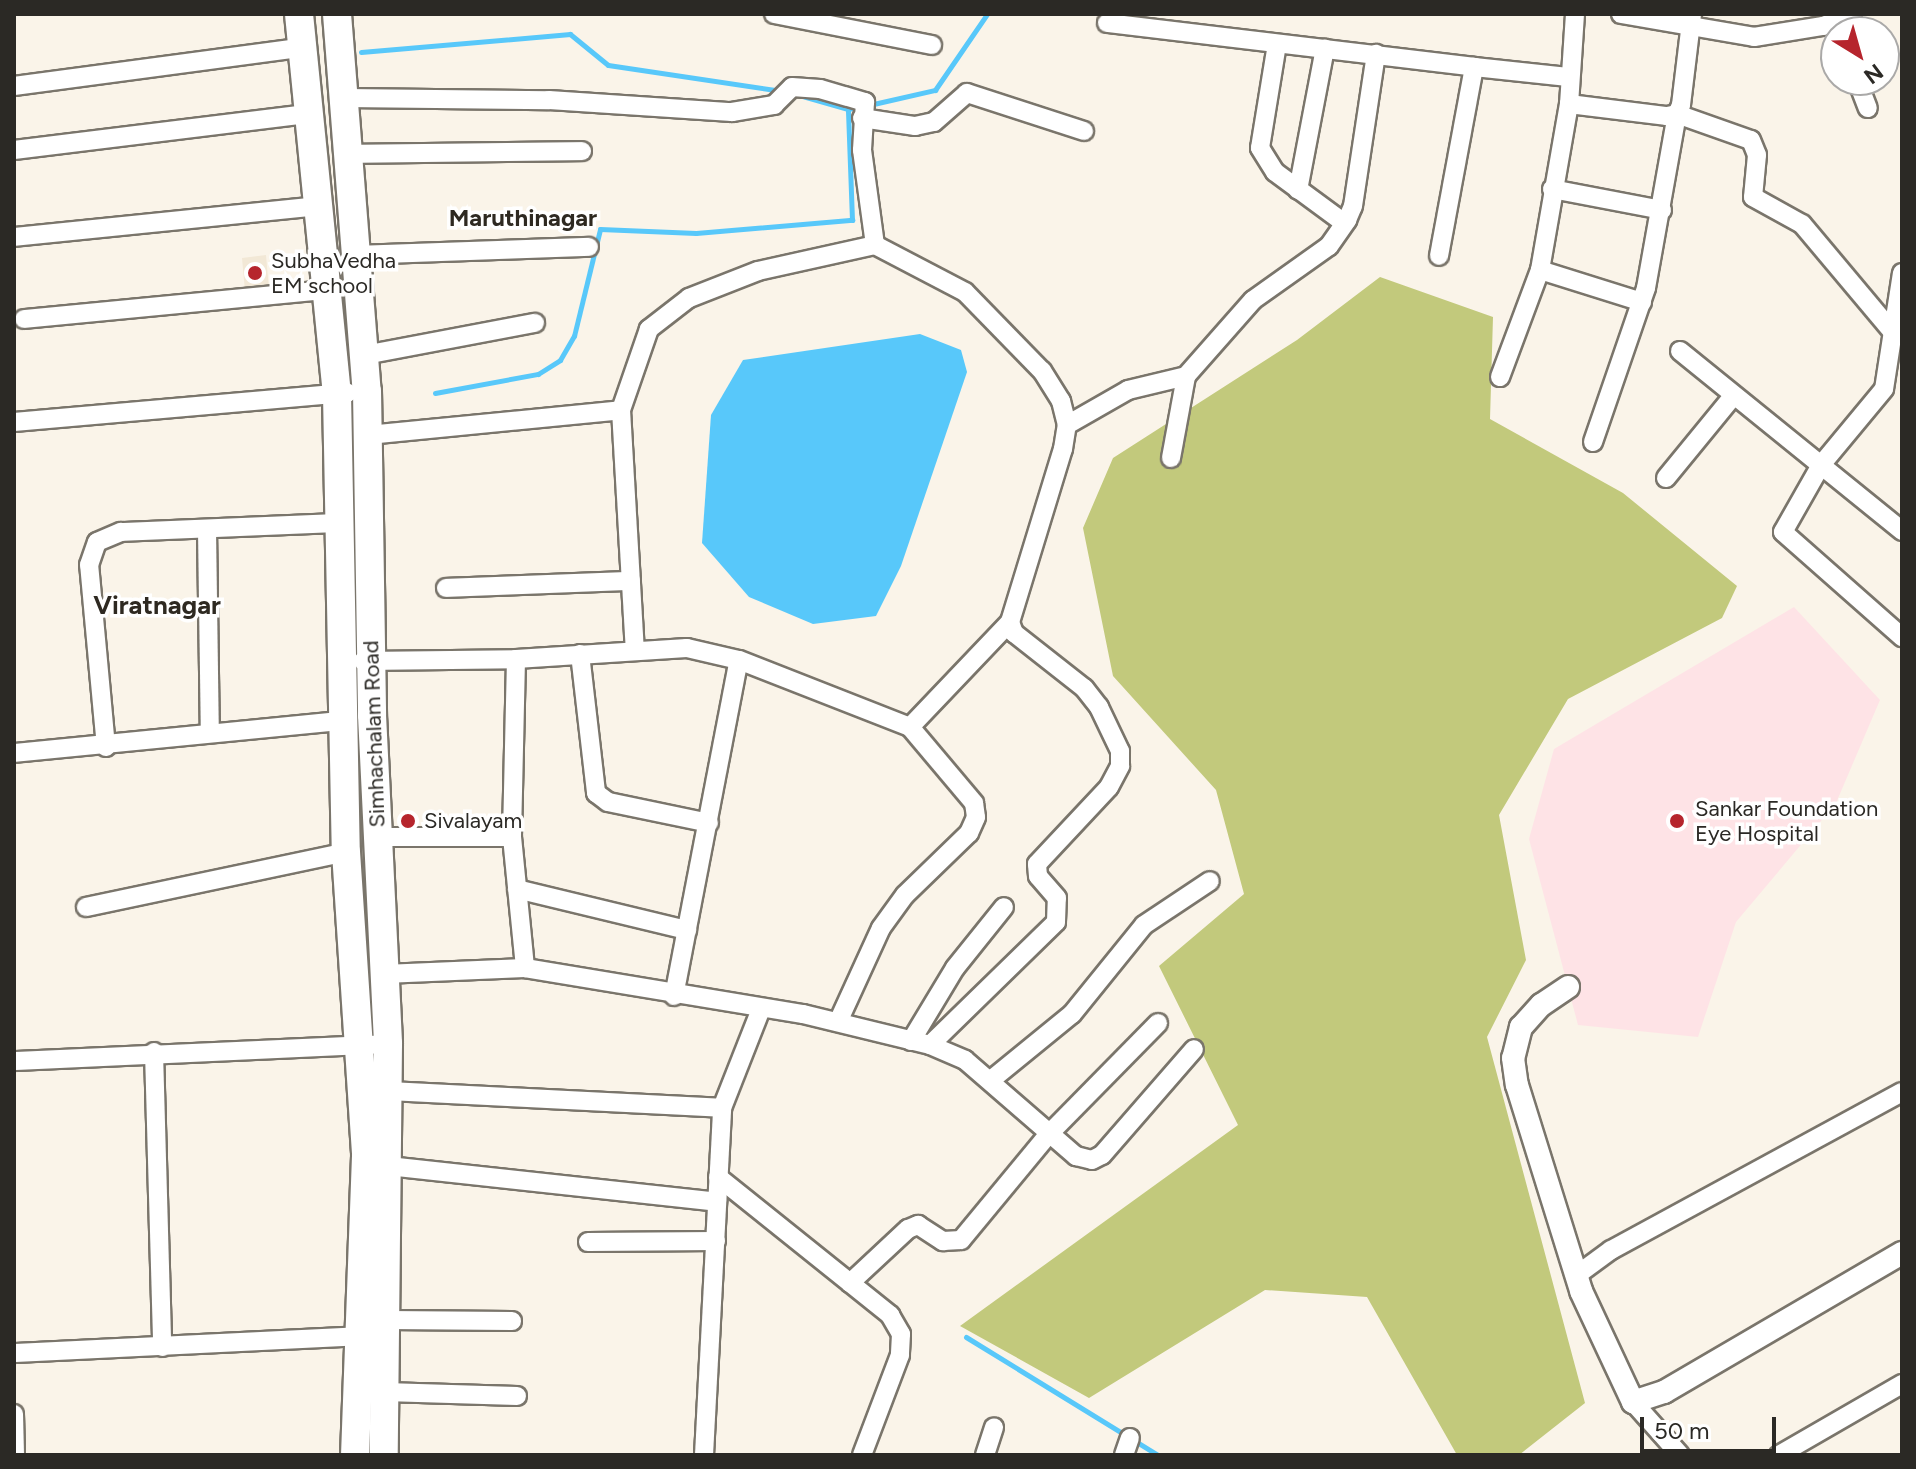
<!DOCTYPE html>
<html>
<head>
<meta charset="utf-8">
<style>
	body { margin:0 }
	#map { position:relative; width:1916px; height:1469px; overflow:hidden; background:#faf4e9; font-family:Figtree,sans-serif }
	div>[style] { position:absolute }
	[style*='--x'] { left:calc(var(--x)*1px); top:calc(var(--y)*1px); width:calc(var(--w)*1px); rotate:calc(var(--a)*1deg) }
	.built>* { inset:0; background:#f2e8d6 }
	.medical>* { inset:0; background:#fee3e6 }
	.green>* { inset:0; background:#c2c97c }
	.water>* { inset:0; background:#58c8fa }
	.stream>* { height:5px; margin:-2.5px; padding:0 2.5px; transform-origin:2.5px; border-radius:2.5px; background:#58c8fa }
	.roads { filter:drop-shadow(2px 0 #7a756b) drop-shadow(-2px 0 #7a756b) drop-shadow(0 2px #7a756b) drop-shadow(0 -2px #7a756b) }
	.minor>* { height:18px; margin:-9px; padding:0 9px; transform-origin:9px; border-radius:9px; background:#fff }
	.tertiary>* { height:22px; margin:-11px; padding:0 11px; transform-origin:11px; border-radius:11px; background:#fff }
	.primary>* { height:28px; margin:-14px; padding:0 14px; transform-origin:14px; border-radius:14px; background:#fff }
	.dots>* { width:22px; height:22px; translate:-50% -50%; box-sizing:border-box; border:4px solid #fff; border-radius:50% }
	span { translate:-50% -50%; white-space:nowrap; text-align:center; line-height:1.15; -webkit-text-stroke:7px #fff; paint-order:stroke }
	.poi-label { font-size:22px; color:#2b2925 }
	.left { translate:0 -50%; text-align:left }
	.street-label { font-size:22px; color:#2b2925 }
	.neighbourhood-label { font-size:24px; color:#2e2921; font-weight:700 }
	.quarter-label { font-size:26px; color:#2e2921; font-weight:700 }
	.frame { position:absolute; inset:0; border:16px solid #2b2925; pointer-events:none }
	.north { position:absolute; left:1820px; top:16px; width:80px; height:80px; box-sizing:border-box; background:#fff; border:2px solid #aaa9a8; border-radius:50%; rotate:143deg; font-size:22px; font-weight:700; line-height:32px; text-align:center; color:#2b2925 }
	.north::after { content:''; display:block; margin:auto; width:28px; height:36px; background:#b6252d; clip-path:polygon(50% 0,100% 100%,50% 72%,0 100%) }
	.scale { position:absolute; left:1640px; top:1417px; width:136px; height:36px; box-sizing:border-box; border:4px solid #2b2925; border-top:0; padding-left:10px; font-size:24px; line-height:28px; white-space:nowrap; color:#2b2925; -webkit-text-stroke:6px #fff; paint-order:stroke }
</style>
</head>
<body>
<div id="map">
	<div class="built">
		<i style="clip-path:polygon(266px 255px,269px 289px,245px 291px,242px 258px)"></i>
	</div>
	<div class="medical">
		<i style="clip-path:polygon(1794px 607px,1880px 700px,1836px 803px,1736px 922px,1698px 1037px,1578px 1025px,1529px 839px,1554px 749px)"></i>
	</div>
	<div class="green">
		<i style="clip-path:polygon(1380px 277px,1493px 317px,1490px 419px,1623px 493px,1737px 586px,1722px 618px,1568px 699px,1499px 815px,1526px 960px,1487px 1037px,1585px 1403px,1519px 1455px,1457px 1455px,1367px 1297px,1265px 1290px,1089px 1398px,960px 1326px,1238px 1125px,1159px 966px,1244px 894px,1216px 790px,1113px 676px,1083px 528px,1113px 458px,1297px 340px)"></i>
	</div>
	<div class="water">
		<i style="clip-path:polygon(920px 334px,961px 350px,967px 372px,901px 566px,876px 616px,813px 624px,749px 597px,702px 543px,711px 415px,743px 360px)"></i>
	</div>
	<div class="stream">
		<i style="--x:361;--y:52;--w:210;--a:-4.9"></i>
		<i style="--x:570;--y:34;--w:49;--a:39.2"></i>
		<i style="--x:608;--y:65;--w:176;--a:8.5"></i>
		<i style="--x:799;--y:95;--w:51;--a:15.9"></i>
		<i style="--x:869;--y:105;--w:68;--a:-12.8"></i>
		<i style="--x:935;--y:90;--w:92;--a:-55.6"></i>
		<i style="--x:435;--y:393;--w:105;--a:-10.5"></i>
		<i style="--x:538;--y:374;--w:26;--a:-32"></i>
		<i style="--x:560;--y:360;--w:28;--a:-60"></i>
		<i style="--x:574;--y:336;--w:110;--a:-76.3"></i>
		<i style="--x:600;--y:229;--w:96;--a:2.4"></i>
		<i style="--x:696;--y:233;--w:157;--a:-4.8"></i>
		<i style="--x:852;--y:220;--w:111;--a:-92.1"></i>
		<i style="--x:848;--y:109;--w:11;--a:-10"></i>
		<i style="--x:966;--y:1337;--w:225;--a:31.6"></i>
	</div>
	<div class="roads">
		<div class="minor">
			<i style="--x:774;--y:14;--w:161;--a:11.1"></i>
			<i style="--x:1575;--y:14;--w:90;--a:93.8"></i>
			<i style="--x:1569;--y:104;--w:99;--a:7"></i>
			<i style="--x:1667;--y:116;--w:10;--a:-11"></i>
			<i style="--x:1677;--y:114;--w:10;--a:-66"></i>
			<i style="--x:1681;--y:105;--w:92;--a:-83.1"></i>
			<i style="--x:1621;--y:14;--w:135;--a:9.8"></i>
			<i style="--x:1754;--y:37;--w:70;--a:-9.1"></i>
			<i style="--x:1823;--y:26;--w:31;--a:-22"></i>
			<i style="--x:1107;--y:23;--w:370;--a:6.8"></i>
			<i style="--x:1474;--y:67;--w:192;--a:100.5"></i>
			<i style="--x:1277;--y:44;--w:105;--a:99.3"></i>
			<i style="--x:1260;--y:148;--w:28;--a:58"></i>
			<i style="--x:1275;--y:172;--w:81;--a:36.4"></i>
			<i style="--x:1340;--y:220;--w:7;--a:0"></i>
			<i style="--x:1347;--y:220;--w:15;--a:-67"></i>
			<i style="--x:1353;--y:206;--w:154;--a:-81.4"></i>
			<i style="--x:1474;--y:67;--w:95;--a:6.1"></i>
			<i style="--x:1857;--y:80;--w:30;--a:69"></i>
			<i style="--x:14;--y:86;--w:289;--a:-7.6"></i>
			<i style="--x:345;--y:98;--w:204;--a:0.6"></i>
			<i style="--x:549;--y:100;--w:183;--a:3.8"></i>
			<i style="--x:732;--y:112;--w:43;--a:-9.5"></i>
			<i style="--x:774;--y:105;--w:25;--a:-45"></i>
			<i style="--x:792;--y:87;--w:28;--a:4"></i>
			<i style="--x:820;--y:89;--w:47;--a:16.1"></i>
			<i style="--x:865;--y:102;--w:48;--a:93.6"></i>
			<i style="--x:862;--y:150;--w:96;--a:82.2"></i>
			<i style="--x:862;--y:118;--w:54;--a:8.6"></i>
			<i style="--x:915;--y:126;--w:19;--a:-12"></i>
			<i style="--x:934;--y:122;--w:44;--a:-41.3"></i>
			<i style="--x:967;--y:93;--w:123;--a:18"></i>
			<i style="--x:14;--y:150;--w:295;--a:-7"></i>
			<i style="--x:349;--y:154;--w:233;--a:-0.7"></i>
			<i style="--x:1552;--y:189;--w:112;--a:10.8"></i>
			<i style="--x:1298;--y:190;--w:144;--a:-79.2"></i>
			<i style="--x:14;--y:237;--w:305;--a:-5.8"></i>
			<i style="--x:357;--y:255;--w:232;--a:-2"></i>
			<i style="--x:1540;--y:270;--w:107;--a:17.4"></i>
			<i style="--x:1902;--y:273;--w:117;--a:98.8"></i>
			<i style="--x:1884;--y:389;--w:99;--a:129.7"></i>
			<i style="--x:1821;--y:465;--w:77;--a:119.6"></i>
			<i style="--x:1783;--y:532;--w:159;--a:41.4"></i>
			<i style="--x:24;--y:319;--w:303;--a:-5.5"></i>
			<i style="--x:1680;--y:351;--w:286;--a:39"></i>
			<i style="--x:365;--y:355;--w:173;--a:-10.7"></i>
			<i style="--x:1500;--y:377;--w:114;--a:-69.5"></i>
			<i style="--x:1540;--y:270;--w:169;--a:-80.1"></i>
			<i style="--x:14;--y:422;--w:335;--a:-5"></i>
			<i style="--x:1067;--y:425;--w:70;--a:-29.8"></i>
			<i style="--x:1128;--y:390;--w:60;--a:-13.6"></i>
			<i style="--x:1186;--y:376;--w:101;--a:-48.6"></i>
			<i style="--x:1253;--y:300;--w:93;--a:-35.4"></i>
			<i style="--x:1329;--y:246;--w:32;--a:-55"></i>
			<i style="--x:368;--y:435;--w:254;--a:-5.6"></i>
			<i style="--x:1593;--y:442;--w:163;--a:-71"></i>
			<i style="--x:1646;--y:288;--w:177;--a:-79.9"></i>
			<i style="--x:1677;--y:114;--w:78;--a:19.4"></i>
			<i style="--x:1751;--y:140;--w:16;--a:68"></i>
			<i style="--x:1757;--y:155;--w:42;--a:95.4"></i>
			<i style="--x:1753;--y:197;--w:56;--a:28.9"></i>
			<i style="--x:1802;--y:224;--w:145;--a:50"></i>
			<i style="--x:1171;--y:458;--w:83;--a:-79.6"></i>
			<i style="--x:1666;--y:478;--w:107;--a:-50.7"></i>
			<i style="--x:207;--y:529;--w:204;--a:89.2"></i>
			<i style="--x:446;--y:588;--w:185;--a:-2.2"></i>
			<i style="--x:580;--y:654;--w:140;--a:83.4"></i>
			<i style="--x:596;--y:793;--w:15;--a:37"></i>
			<i style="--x:608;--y:802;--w:103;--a:11.7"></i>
			<i style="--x:516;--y:659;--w:178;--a:91.3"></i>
			<i style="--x:512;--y:837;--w:132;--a:84.3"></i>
			<i style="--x:525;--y:968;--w:282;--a:9.4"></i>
			<i style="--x:803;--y:1014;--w:131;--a:13.7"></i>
			<i style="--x:930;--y:1045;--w:38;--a:23"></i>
			<i style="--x:965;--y:1060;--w:147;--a:40.9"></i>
			<i style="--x:1076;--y:1156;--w:16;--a:14"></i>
			<i style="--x:1092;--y:1160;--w:11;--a:-27"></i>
			<i style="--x:1102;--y:1155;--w:140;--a:-49"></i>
			<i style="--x:363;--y:661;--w:153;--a:-0.7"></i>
			<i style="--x:516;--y:659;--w:171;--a:-3.7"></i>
			<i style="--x:687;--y:648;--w:53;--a:13"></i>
			<i style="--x:739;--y:660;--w:184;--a:21.4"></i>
			<i style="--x:910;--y:727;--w:145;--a:-46.4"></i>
			<i style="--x:1010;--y:622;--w:181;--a:-73"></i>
			<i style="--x:1063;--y:449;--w:24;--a:-81"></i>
			<i style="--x:1067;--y:425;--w:25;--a:-104"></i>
			<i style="--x:1061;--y:401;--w:36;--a:-122"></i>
			<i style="--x:1042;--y:371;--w:110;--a:-134.3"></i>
			<i style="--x:965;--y:292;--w:102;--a:-152.4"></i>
			<i style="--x:875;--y:245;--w:120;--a:167.5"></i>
			<i style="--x:758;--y:271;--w:74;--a:158.6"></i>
			<i style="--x:689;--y:298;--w:51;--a:142.2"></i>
			<i style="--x:649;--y:329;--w:86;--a:109.1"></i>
			<i style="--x:621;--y:410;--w:241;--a:86.7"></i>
			<i style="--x:106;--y:747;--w:183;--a:-95.3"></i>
			<i style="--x:89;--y:565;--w:24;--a:-71"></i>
			<i style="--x:97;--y:542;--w:26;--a:-23"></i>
			<i style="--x:121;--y:532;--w:219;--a:-2.4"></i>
			<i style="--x:14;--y:753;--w:331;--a:-5.6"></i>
			<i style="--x:378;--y:837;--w:134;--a:0"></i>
			<i style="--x:517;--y:889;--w:175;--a:13.6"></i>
			<i style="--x:86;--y:907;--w:266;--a:-11.9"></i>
			<i style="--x:384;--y:974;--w:141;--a:-2.4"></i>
			<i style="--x:674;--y:996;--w:342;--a:-79.1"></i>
			<i style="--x:838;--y:1022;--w:103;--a:-65.4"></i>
			<i style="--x:881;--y:928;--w:41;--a:-54"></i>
			<i style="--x:905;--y:895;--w:89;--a:-44.1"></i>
			<i style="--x:969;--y:833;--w:17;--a:-66"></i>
			<i style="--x:976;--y:817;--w:14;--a:-98"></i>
			<i style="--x:974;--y:803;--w:99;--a:-130.1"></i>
			<i style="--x:911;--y:1041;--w:85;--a:-58.9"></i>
			<i style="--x:955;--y:968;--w:78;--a:-51.2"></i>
			<i style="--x:930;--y:1045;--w:176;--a:-44.3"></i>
			<i style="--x:1056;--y:922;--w:24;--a:-88"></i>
			<i style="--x:1057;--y:898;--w:29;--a:-131"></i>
			<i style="--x:1038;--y:876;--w:12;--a:-95"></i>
			<i style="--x:1037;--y:864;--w:105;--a:-46.9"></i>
			<i style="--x:1109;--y:787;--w:24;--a:-62"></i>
			<i style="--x:1120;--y:766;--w:15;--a:-90"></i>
			<i style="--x:1120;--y:751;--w:49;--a:-115.5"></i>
			<i style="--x:1099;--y:707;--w:24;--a:-128"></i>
			<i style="--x:1084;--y:688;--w:89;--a:-141.8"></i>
			<i style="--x:1014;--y:633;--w:12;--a:-110"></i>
			<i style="--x:154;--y:1052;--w:295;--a:88.4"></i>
			<i style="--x:14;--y:1061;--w:374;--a:-2.6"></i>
			<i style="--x:991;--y:1080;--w:104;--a:-39.2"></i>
			<i style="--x:1072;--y:1014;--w:114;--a:-51"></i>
			<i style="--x:1144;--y:925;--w:79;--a:-33.7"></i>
			<i style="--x:388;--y:1091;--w:334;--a:2.9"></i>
			<i style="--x:388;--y:1166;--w:331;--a:6.2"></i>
			<i style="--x:718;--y:1177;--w:221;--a:38.7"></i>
			<i style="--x:890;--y:1315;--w:22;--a:60"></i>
			<i style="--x:901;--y:1334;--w:21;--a:93"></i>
			<i style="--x:900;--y:1355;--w:107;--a:110.8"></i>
			<i style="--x:588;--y:1242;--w:128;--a:-0.4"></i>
			<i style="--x:1577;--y:1275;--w:42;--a:-36.3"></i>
			<i style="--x:1611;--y:1250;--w:331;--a:-28.5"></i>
			<i style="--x:850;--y:1283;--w:79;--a:-43"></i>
			<i style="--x:908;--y:1229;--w:11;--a:-22"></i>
			<i style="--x:918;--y:1225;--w:30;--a:33"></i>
			<i style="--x:943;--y:1241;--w:18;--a:-3"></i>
			<i style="--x:961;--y:1240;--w:136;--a:-50.4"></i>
			<i style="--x:1048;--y:1135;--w:157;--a:-45.5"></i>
			<i style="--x:387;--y:1320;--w:125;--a:0.5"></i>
			<i style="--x:14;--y:1353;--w:346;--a:-2.8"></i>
			<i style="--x:385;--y:1392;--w:132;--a:1.7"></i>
			<i style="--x:1633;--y:1402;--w:71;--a:48.4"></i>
			<i style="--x:14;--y:1414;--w:41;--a:88.6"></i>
			<i style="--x:704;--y:1455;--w:347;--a:-87"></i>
			<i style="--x:722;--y:1108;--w:106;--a:-68.5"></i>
			<i style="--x:985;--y:1455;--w:29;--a:-72"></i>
			<i style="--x:1124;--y:1455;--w:18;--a:-71"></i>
			<i style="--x:1779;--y:1455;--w:142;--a:-30"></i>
		</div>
		<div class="tertiary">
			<i style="--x:1568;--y:987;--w:32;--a:146"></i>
			<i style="--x:1541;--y:1005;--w:30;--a:132"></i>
			<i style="--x:1521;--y:1027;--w:32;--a:104"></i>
			<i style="--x:1513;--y:1058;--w:27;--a:82"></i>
			<i style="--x:1517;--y:1085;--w:216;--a:72.7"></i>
			<i style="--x:1581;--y:1291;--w:123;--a:64.9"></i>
			<i style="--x:1633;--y:1402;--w:33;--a:-18"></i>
			<i style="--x:1664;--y:1392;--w:276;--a:-30.3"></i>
		</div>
		<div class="primary">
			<i style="--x:299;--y:14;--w:382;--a:84.3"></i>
			<i style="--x:337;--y:394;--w:458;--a:88.9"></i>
			<i style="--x:346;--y:852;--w:305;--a:86.2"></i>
			<i style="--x:366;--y:1156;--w:299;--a:92.1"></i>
			<i style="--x:337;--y:14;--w:378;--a:85.5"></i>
			<i style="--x:367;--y:391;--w:324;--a:89.1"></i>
			<i style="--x:372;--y:715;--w:329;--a:87.2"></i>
			<i style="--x:388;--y:1044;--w:411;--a:90.6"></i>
		</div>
	</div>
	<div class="dots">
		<i style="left:255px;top:273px;background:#b6252d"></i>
		<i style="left:408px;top:821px;background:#b6252d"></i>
		<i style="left:1677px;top:821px;background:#b6252d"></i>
	</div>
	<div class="poi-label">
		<span class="left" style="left:271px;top:273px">SubhaVedha<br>EM school</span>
		<span class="left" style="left:1695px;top:821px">Sankar Foundation<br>Eye Hospital</span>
		<span class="left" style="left:424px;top:821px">Sivalayam</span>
	</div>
	<div class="street-label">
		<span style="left:374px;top:734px;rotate:-92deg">Simhachalam Road</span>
	</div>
	<div class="neighbourhood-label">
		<span style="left:523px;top:218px">Maruthinagar</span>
	</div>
	<div class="quarter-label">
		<span style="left:157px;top:606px">Viratnagar</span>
	</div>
	<div class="frame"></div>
	<div class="north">N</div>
	<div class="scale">50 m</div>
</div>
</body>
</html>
